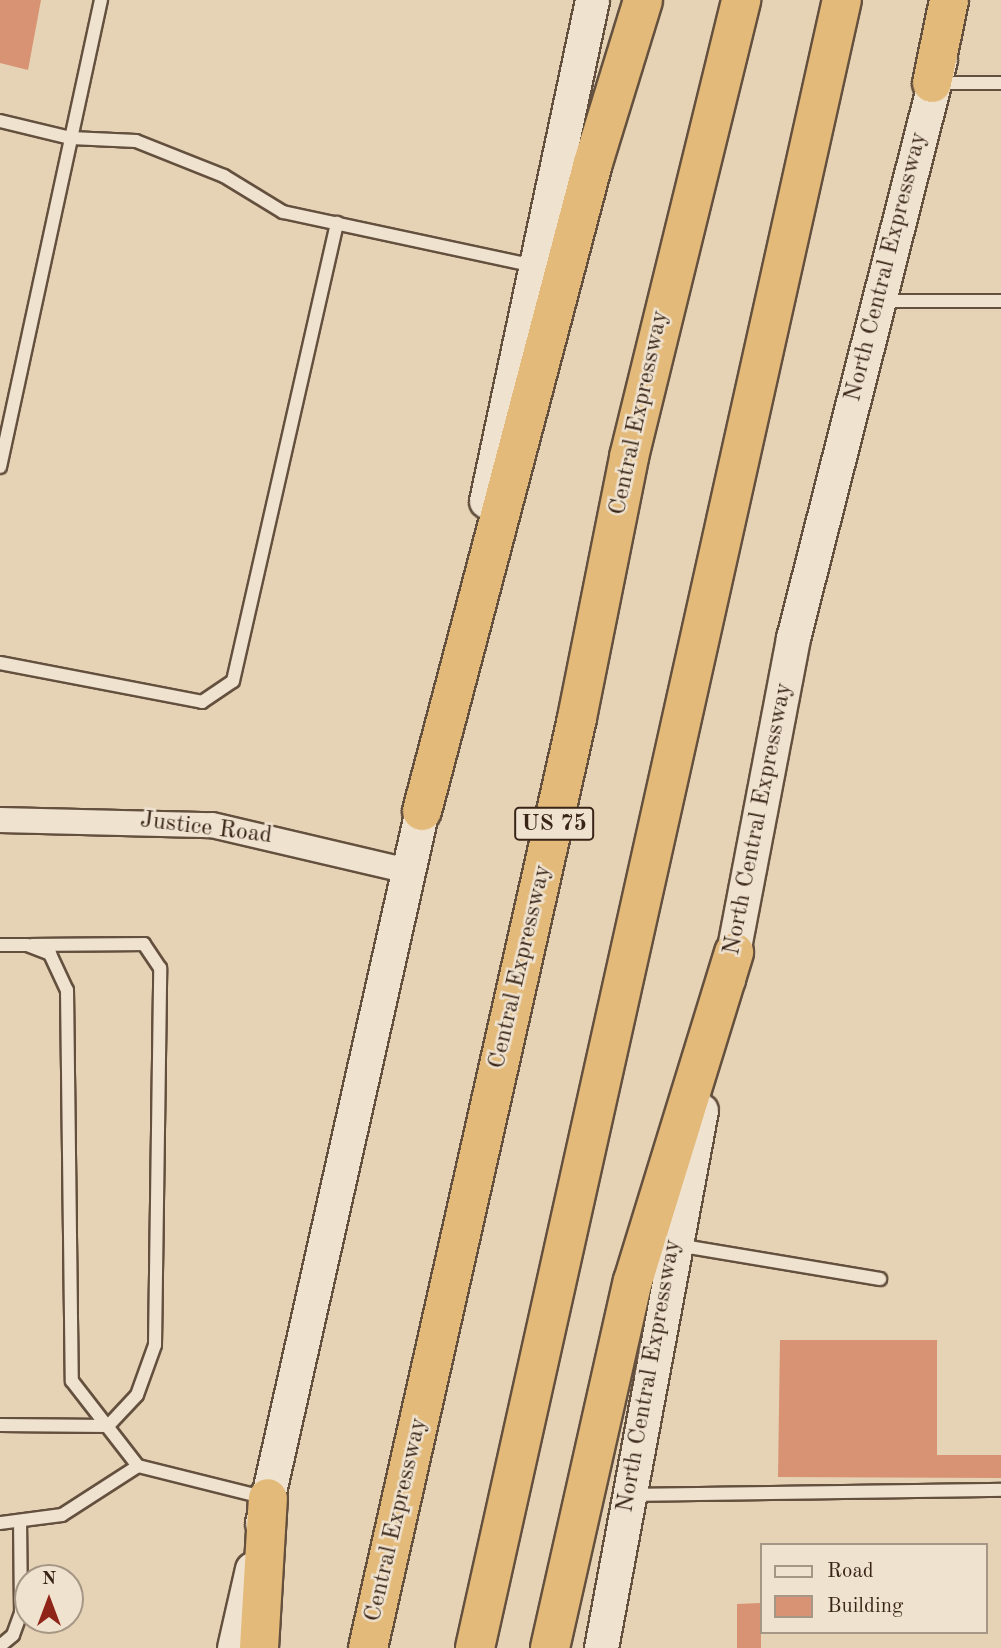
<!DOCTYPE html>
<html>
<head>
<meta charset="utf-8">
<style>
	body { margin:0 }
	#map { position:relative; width:1001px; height:1648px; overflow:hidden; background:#e6d3b5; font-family:"Old Standard TT",serif }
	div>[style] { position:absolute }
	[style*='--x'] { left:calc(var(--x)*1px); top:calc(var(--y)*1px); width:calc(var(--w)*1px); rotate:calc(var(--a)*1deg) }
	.building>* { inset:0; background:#d79373 }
	.roads { filter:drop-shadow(2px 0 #64503e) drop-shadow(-2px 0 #64503e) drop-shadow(0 2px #64503e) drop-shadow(0 -2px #64503e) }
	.lane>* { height:12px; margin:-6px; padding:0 6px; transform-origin:6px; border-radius:6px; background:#efe2cf }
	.street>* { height:24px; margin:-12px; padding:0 12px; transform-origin:12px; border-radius:12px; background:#efe2cf }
	.secondary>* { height:33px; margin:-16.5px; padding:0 16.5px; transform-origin:16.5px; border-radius:16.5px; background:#efe2cf }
	.highway>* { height:38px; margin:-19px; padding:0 19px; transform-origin:19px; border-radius:19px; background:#e3ba7a }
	span { translate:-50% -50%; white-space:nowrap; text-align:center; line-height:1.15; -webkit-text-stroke:5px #efe2cf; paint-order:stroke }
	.shield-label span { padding:2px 5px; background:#efe2cf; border:2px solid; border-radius:5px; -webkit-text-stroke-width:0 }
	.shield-label { font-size:23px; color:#392517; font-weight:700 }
	.street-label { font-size:24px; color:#392517 }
	.legend { position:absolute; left:760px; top:1543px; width:228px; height:91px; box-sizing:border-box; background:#efe2cf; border:2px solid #a69685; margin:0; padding:9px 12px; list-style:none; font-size:21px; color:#392517 }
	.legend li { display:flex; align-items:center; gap:14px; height:35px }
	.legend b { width:35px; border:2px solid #a69685 }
	.north { position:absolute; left:14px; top:1564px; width:70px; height:70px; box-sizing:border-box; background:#efe2cf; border:2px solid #a69685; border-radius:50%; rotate:0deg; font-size:19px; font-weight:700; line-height:28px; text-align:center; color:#392517 }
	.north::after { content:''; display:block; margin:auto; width:24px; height:32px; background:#8f2418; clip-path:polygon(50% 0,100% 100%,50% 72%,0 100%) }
</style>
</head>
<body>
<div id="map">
	<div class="building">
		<i style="clip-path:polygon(0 0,41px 0,28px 70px,0 63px)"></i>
		<i style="clip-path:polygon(780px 1340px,937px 1340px,937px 1455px,1001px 1455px,1001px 1478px,778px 1477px)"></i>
		<i style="clip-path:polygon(761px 1603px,761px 1648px,737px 1648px,737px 1604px)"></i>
	</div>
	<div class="roads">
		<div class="lane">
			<i style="--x:935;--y:83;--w:66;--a:0"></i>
			<i style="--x:0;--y:121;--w:73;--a:13.5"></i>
			<i style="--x:71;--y:138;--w:65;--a:2.6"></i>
			<i style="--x:136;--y:141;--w:95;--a:21.7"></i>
			<i style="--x:224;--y:176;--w:69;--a:31.4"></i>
			<i style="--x:283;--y:212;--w:258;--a:12.1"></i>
			<i style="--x:881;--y:301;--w:120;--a:0"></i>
			<i style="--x:0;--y:467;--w:478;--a:-77.8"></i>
			<i style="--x:0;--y:663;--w:206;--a:10.9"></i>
			<i style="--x:202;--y:702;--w:37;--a:-34"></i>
			<i style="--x:233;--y:681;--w:470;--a:-77.2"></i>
			<i style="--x:0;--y:945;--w:27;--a:0"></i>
			<i style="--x:27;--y:945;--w:25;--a:21"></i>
			<i style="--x:50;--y:954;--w:40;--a:65"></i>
			<i style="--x:67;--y:990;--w:391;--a:89.3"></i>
			<i style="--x:72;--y:1381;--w:108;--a:52.2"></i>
			<i style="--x:138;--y:1466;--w:90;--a:147.2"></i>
			<i style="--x:62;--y:1515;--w:63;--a:172.6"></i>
			<i style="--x:677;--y:1245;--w:206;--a:9.5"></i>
			<i style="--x:0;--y:1425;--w:108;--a:0.5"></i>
			<i style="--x:108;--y:1426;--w:42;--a:-46.9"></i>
			<i style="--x:137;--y:1395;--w:53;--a:-70.2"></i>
			<i style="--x:155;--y:1345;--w:377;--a:-89.2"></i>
			<i style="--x:160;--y:968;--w:29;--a:-124"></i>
			<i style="--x:144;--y:944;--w:112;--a:179.5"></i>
			<i style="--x:138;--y:1466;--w:132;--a:14"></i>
			<i style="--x:632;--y:1495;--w:369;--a:-0.8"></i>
			<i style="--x:0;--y:1646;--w:17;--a:-40"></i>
			<i style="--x:13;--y:1635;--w:23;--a:-70"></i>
			<i style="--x:21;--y:1613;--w:90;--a:-90.6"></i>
		</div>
		<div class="street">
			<i style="--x:0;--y:820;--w:212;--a:1.4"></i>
			<i style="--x:212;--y:825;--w:201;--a:13.2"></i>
		</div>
		<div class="secondary">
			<i style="--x:486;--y:501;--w:512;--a:-78.05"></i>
			<i style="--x:728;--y:979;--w:347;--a:-79.2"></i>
			<i style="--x:793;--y:638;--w:596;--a:-75.73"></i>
			<i style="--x:262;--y:1523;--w:754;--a:-77.36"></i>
			<i style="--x:234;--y:1648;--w:81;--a:-77.2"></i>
			<i style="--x:601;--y:1648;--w:547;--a:-79.47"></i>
		</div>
		<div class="highway">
			<i style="--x:932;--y:83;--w:85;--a:-78.4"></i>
			<i style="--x:422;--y:811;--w:670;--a:-75.22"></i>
			<i style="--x:593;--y:163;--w:170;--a:-72.9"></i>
			<i style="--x:259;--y:1648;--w:150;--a:-86.6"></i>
			<i style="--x:368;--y:1648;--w:953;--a:-77.33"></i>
			<i style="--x:577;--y:718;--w:266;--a:-78.7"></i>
			<i style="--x:629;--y:457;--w:471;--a:-76.2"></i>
			<i style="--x:475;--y:1648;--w:1688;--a:-77.45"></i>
			<i style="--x:550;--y:1648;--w:376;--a:-77.3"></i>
			<i style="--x:633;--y:1281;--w:344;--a:-72.9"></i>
		</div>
	</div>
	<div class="shield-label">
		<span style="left:554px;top:824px">US 75</span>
	</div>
	<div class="street-label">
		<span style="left:887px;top:267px;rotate:-76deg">North Central Expressway</span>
		<span style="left:640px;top:413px;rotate:-78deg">Central Expressway</span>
		<span style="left:759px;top:819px;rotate:-79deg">North Central Expressway</span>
		<span style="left:206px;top:829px;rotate:7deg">Justice Road</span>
		<span style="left:521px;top:967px;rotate:-77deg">Central Expressway</span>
		<span style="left:650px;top:1376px;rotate:-80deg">North Central Expressway</span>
		<span style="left:397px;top:1520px;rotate:-77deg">Central Expressway</span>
	</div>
	<ul class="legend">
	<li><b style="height:9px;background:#efe2cf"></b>Road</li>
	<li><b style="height:19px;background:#d79373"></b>Building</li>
	</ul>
	<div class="north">N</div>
</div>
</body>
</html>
